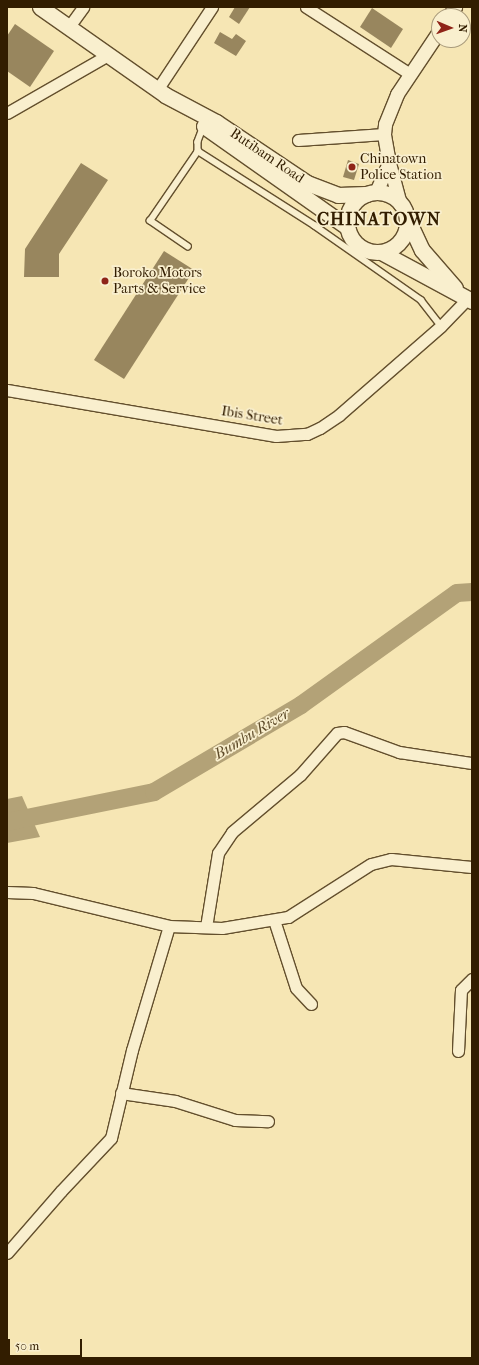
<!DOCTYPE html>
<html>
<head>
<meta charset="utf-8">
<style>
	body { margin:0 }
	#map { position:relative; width:479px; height:1365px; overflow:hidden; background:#f6e6b4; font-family:"IM FELL French Canon",serif }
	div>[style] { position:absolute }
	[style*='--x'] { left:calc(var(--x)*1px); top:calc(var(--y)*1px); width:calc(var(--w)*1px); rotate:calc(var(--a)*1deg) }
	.water>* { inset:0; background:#b3a277 }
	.river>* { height:18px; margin:-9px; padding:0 9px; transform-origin:9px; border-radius:9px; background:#b3a277 }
	.building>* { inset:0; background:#98865e }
	.roads { filter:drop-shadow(1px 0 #634f2d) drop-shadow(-1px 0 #634f2d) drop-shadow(0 1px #634f2d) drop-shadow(0 -1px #634f2d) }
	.service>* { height:5.5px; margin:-2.75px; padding:0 2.75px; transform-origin:2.75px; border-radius:2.75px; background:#f9efce }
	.minor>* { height:11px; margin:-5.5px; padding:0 5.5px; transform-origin:5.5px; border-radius:5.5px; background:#f9efce }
	.tertiary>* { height:13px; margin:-6.5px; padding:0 6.5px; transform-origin:6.5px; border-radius:6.5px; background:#f9efce }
	.secondary>* { height:15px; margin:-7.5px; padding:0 7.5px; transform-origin:7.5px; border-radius:7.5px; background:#f9efce }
	.secondary>.ring { margin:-7.5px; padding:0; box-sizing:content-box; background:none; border:15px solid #f9efce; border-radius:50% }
	.dots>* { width:11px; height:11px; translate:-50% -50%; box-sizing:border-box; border:2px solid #f9efce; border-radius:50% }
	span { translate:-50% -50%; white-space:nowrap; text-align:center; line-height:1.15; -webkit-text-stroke:3.5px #f9efce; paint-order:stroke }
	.street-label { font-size:14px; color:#321d00 }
	.poi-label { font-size:14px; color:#321d00 }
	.left { translate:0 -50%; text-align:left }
	.water-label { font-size:15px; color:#5f4c2a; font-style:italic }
	.district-label { font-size:18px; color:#321d00; font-weight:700; letter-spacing:1px }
	.frame { position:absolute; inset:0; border:8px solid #321d00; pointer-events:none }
	.north { position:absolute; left:431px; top:8px; width:40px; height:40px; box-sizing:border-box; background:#f9efce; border:1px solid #a99b7c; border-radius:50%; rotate:92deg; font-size:11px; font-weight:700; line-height:16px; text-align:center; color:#321d00 }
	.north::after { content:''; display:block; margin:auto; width:14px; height:18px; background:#8f2418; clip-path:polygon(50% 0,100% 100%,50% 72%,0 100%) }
	.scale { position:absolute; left:8px; top:1339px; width:74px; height:18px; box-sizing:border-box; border:2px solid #321d00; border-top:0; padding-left:5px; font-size:12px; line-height:14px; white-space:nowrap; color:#321d00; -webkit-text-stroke:3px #f9efce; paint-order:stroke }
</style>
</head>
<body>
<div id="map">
	<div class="water">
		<i style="clip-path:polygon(22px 796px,40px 837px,7px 843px,7px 799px)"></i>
	</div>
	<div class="river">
		<i style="--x:7;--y:822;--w:150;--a:-11.5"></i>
		<i style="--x:154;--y:792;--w:171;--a:-30.6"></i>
		<i style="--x:301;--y:705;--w:192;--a:-35.7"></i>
		<i style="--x:457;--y:593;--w:15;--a:-4"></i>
	</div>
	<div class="building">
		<i style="clip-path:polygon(235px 7px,250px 7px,239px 24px,229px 17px)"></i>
		<i style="clip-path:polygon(372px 8px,403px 29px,391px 48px,360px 27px)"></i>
		<i style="clip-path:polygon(15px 24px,54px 51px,30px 87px,7px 71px,7px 36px)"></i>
		<i style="clip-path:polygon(220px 32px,232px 39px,236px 34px,246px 41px,236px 56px,214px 43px)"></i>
		<i style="clip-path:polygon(348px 160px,359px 164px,354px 180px,343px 177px)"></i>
		<i style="clip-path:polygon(81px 163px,108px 180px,59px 254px,59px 277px,24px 277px,25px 249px)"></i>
		<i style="clip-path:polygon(164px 251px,194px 270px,124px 379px,94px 360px)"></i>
	</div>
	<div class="roads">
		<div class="service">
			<i style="--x:204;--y:126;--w:17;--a:111"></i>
			<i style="--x:198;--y:142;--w:9;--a:90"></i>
			<i style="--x:198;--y:151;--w:138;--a:32.5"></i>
			<i style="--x:314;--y:225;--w:131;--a:35"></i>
			<i style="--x:421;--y:300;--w:33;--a:52"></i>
			<i style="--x:188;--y:247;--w:46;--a:-145.6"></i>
			<i style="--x:150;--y:221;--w:85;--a:-55.6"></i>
		</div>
		<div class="minor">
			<i style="--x:306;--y:7;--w:124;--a:32.8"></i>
			<i style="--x:68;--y:28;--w:26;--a:-54"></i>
			<i style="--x:157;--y:90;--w:100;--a:-56.5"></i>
			<i style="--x:7;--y:113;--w:114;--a:-29.9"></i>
			<i style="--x:298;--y:140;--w:86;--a:-4"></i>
			<i style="--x:7;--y:390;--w:273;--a:9.7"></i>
			<i style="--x:276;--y:436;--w:31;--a:-4"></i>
			<i style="--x:307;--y:434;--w:14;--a:-25"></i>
			<i style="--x:320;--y:428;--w:23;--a:-34"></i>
			<i style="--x:339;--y:415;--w:135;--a:-41.1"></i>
			<i style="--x:441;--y:326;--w:39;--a:-46"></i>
			<i style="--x:7;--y:892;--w:26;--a:2"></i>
			<i style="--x:33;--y:893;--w:140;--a:13.6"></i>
			<i style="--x:169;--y:926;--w:53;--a:2.2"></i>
			<i style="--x:222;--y:928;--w:67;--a:-9.5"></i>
			<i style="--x:288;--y:917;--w:98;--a:-32.6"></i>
			<i style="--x:371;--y:864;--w:21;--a:-14"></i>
			<i style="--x:391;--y:859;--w:81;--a:5.6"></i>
			<i style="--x:274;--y:920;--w:71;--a:72.1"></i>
			<i style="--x:296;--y:988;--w:22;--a:47"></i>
			<i style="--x:206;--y:927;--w:75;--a:-80.8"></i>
			<i style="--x:218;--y:853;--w:25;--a:-56"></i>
			<i style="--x:232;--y:832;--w:89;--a:-40"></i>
			<i style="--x:300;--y:775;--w:56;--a:-48.6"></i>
			<i style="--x:337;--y:733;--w:7;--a:-8"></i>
			<i style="--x:344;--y:732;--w:59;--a:20"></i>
			<i style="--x:399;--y:752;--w:74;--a:8.6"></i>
			<i style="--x:458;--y:1051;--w:61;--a:-87.2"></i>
			<i style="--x:461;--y:990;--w:16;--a:-45"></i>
			<i style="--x:121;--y:1093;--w:55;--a:8.4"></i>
			<i style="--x:175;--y:1101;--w:63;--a:17.6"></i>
			<i style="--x:235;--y:1120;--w:33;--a:2"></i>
			<i style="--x:7;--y:1253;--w:82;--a:-48.9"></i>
			<i style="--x:61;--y:1191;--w:73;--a:-46.7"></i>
			<i style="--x:111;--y:1138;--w:90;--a:-76.6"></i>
			<i style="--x:132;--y:1050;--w:129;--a:-73.4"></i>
		</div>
		<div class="tertiary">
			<i style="--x:449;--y:16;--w:11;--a:-56"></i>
			<i style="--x:376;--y:192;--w:32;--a:-66"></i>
			<i style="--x:400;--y:204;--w:42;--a:-105"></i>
			<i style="--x:389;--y:163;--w:29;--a:-100"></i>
			<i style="--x:384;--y:134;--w:10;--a:-84"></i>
			<i style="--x:385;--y:124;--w:32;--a:-68"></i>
			<i style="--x:397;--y:94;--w:76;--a:-56.3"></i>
		</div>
		<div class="secondary">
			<i style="--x:40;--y:7;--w:153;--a:35.1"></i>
			<i style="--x:165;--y:95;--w:58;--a:27.9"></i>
			<i style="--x:216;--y:122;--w:110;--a:33.8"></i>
			<i style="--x:307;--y:183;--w:33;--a:21"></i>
			<i style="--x:338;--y:195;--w:28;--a:-2"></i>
			<i style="--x:204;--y:126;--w:175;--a:35.2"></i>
			<i class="ring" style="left:347px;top:192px;width:45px;height:45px"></i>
			<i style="--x:407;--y:218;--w:35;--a:65"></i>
			<i style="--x:422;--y:250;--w:50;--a:49"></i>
			<i style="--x:381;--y:252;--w:103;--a:28.3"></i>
		</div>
	</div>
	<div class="dots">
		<i style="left:352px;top:167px;background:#8f2418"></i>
		<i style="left:105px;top:281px;background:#8f2418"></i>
	</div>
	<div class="street-label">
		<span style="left:267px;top:156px;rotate:34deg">Butibam Road</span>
		<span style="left:252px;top:416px;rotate:9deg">Ibis Street</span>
	</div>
	<div class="poi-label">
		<span class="left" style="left:360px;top:167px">Chinatown<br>Police Station</span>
		<span class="left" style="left:113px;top:281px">Boroko Motors<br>Parts &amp; Service</span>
	</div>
	<div class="water-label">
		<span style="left:252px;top:734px;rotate:-31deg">Bumbu River</span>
	</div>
	<div class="district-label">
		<span style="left:379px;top:220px">CHINATOWN</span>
	</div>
	<div class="frame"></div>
	<div class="north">N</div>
	<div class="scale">50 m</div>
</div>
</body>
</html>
